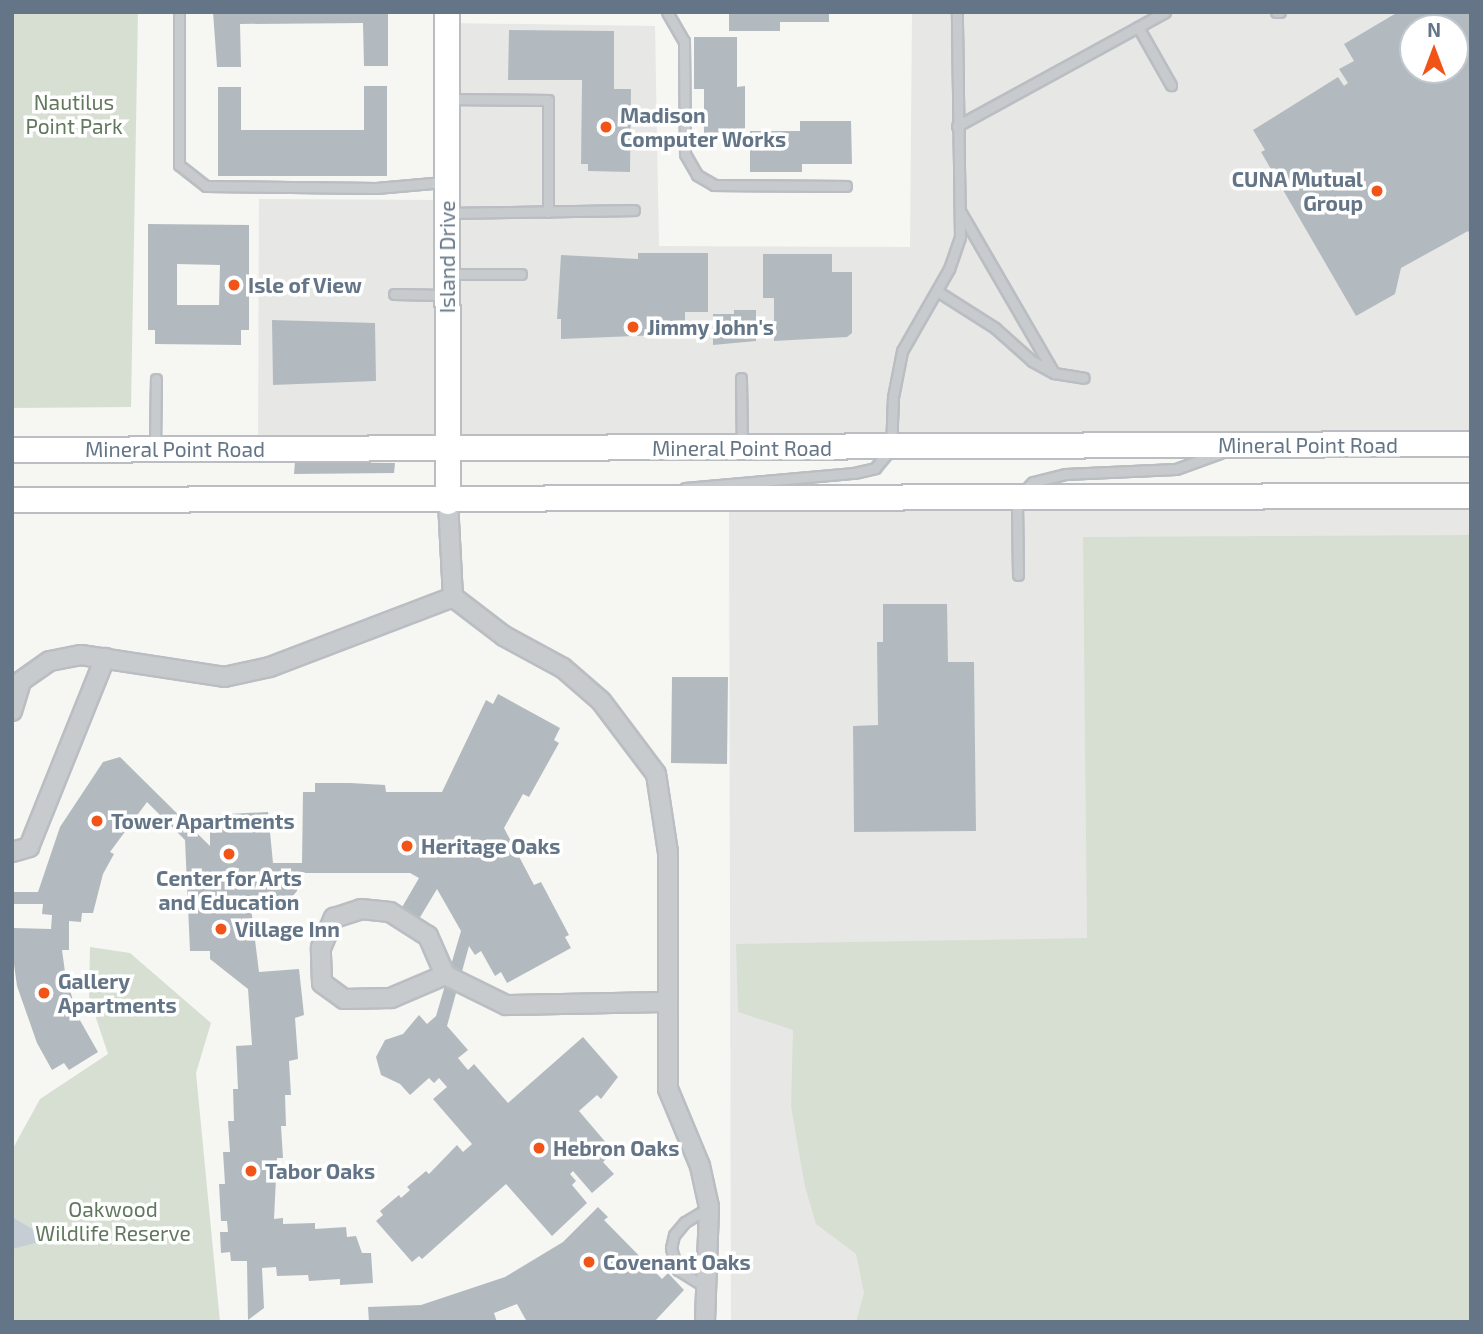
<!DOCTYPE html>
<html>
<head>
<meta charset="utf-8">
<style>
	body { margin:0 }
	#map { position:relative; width:1483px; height:1334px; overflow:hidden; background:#f6f6f2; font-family:"Exo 2",sans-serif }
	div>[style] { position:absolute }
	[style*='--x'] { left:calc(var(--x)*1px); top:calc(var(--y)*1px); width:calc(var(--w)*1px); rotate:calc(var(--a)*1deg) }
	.built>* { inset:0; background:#e7e8e6 }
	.green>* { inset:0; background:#d7dfd3 }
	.water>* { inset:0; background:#c5ced4 }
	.building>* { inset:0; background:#b3babf }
	.roads { filter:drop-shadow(2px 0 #babec3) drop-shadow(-2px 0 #babec3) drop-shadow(0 2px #babec3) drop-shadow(0 -2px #babec3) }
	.lane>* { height:9px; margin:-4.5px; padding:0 4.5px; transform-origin:4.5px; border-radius:4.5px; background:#c8cbce }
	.street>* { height:18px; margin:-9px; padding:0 9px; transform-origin:9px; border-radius:9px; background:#c8cbce }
	.secondary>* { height:24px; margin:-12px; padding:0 12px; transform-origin:12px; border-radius:12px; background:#fff }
	.dots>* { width:19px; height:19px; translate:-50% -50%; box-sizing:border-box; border:4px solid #fff; border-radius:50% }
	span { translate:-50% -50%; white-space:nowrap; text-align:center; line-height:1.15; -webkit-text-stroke:7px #fff; paint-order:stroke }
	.park-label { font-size:21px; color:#62785e }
	.poi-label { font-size:21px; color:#637586; font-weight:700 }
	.left { translate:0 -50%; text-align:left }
	.right { translate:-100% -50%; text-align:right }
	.street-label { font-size:21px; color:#637586 }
	.frame { position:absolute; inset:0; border:14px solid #637586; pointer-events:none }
	.north { position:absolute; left:1399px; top:14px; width:70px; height:70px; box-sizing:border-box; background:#fff; border:2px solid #c1c8cf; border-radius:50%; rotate:0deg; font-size:19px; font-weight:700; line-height:28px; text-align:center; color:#637586 }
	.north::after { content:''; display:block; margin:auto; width:24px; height:32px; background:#f25417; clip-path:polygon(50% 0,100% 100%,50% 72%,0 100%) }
</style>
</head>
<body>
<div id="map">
	<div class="built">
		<i style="clip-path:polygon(evenodd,912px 12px,1471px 12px,1471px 444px,258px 449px,259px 199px,447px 200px,448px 23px,655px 26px,659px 246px,910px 247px,912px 12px,1413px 28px,1455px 28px,1455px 70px,1413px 70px,1413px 28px)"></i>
		<i style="clip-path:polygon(1471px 496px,1471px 1322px,731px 1322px,729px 500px)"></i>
	</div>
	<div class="green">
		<i style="clip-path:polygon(12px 12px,138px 12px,131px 407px,12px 408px)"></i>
		<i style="clip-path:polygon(1471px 535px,1471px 1322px,856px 1322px,864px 1293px,856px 1254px,816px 1224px,805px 1187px,791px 1106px,793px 1030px,738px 1012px,736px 944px,1087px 938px,1083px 537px)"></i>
		<i style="clip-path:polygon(90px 947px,130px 953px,211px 1023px,196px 1073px,220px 1322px,12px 1322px,12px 1150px,40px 1099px,108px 1054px,89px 997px)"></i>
	</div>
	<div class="water">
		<i style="clip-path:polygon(12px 1217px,34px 1230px,39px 1242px,12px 1249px)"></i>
	</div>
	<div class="building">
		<i style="clip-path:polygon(213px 12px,388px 12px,388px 66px,364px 66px,363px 23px,240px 24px,241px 67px,217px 67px)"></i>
		<i style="clip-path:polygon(729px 12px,829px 12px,829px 22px,780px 22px,780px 31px,729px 31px)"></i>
		<i style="clip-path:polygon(evenodd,1398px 12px,1471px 12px,1471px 236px,1468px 231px,1401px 268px,1395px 294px,1356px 316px,1261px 152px,1265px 150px,1253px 130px,1338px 77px,1344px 86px,1348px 83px,1339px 69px,1354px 61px,1344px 44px,1398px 12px,1413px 28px,1455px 28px,1455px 70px,1413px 70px,1413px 28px)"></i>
		<i style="clip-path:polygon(509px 30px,614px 31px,614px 89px,631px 89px,630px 172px,588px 171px,588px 164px,581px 164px,582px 80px,508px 80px)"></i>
		<i style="clip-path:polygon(694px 37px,737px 37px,737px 87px,745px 86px,745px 138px,704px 138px,704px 89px,694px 89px)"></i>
		<i style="clip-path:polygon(364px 86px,387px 86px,387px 176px,218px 176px,218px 87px,241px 87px,241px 130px,364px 130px)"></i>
		<i style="clip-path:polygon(800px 121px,851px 121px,852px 164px,802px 164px,802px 172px,750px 172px,750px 131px,800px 131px)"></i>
		<i style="clip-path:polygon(evenodd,148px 224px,249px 225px,249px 330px,241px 330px,241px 345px,155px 344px,155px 330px,148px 330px,148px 224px,177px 264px,220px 265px,219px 305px,177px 305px,177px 264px)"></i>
		<i style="clip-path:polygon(638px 253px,708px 253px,708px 312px,685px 312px,685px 334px,561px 339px,561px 319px,557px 319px,561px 255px,638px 259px)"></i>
		<i style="clip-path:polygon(763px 254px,832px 254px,832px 272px,852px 272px,852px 333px,847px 337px,774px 341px,774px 298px,763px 298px)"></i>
		<i style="clip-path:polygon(734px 310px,756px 310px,756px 341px,713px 345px,713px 314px,734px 314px)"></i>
		<i style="clip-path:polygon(272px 320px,375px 323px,376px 381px,273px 385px)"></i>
		<i style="clip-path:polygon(295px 462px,395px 463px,394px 473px,294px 474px)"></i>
		<i style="clip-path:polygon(883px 604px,947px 604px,948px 662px,974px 662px,976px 831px,854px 832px,853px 726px,878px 725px,877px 642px,883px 642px)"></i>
		<i style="clip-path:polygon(672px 677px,728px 677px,727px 764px,671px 763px)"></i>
		<i style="clip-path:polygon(498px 694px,560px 728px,554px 740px,559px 743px,529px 797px,523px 794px,504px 828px,534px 885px,541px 882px,569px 935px,565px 937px,571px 948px,507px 983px,501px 972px,495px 976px,481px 951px,475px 955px,469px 946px,447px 1026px,468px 1050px,458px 1058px,468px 1070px,474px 1064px,508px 1103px,583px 1037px,618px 1077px,601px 1099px,597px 1095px,579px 1111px,614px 1152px,603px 1162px,614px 1174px,592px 1193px,573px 1171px,570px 1174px,576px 1181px,572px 1185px,587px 1203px,552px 1236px,506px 1184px,422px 1259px,419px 1256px,412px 1262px,376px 1221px,383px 1215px,380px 1211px,399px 1195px,401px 1198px,410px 1190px,407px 1187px,426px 1171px,429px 1174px,457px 1145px,463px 1152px,472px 1144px,433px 1099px,447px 1087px,439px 1078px,434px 1083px,429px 1078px,410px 1095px,400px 1084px,381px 1075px,376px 1057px,385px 1040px,403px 1034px,419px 1015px,427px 1024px,436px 1016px,461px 931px,437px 889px,419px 919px,401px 909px,419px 878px,410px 873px,300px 873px,297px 891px,285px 905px,251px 908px,259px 972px,299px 969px,304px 1015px,295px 1018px,298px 1059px,289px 1061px,291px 1095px,285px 1095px,286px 1126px,281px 1126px,283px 1158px,277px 1158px,274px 1219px,283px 1218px,283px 1224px,315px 1223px,315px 1229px,346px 1227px,347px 1237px,356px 1236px,362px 1253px,371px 1253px,373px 1283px,340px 1285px,340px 1279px,309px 1281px,308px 1275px,277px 1276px,276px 1267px,262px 1268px,264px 1308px,248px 1320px,247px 1261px,231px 1261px,230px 1252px,221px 1253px,220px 1232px,228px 1232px,227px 1221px,221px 1221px,219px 1184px,225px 1184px,223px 1152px,230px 1152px,228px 1121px,234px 1121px,233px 1089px,238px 1089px,236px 1046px,252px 1045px,248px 989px,210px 959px,210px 951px,190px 951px,185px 840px,147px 802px,110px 852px,114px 854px,103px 874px,93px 913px,82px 913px,81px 922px,69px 921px,69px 950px,62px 950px,65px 972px,77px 1015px,98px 1052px,69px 1070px,64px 1063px,52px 1070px,37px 1043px,17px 986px,13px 957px,13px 928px,51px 929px,52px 915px,42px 914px,43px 904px,12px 904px,12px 892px,38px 892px,60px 827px,103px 762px,120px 757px,210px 846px,210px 815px,268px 812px,273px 863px,302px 863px,303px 792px,315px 792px,315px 783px,350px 783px,385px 785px,386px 792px,442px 792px,486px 700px,493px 704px)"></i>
		<i style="clip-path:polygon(598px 1207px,608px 1217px,604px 1220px,662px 1279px,668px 1273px,684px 1290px,654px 1322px,527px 1322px,517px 1304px,494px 1313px,497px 1322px,369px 1322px,368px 1307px,421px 1305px,505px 1277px,563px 1242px)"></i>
	</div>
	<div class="roads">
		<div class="lane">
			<i style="--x:179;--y:12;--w:153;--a:90"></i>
			<i style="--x:179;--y:165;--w:34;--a:38"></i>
			<i style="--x:206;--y:186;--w:170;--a:0.7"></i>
			<i style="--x:376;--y:188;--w:68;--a:-5"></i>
			<i style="--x:667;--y:12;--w:34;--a:60"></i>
			<i style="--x:684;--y:41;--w:113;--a:89.5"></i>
			<i style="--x:685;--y:154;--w:24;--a:60"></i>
			<i style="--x:697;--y:175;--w:20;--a:30"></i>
			<i style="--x:714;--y:185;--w:132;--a:0.4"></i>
			<i style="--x:1276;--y:12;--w:4;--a:0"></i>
			<i style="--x:1138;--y:27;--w:31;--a:-29"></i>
			<i style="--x:449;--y:99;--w:99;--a:0.6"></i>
			<i style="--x:548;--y:100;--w:112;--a:90"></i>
			<i style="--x:957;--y:126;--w:206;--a:-28.7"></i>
			<i style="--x:1138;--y:27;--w:67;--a:60.4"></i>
			<i style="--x:960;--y:211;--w:187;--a:59.9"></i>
			<i style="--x:449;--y:213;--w:185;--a:-0.9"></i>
			<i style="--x:449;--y:274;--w:72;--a:0"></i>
			<i style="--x:937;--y:291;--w:69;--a:32.5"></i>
			<i style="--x:995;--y:328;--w:50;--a:41.7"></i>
			<i style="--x:1032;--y:361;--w:25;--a:29"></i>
			<i style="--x:1054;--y:373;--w:30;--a:9"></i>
			<i style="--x:394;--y:294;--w:51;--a:1.1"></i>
			<i style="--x:741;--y:378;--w:69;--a:89.2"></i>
			<i style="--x:155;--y:447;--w:68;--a:-89.2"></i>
			<i style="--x:685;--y:488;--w:170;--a:-5.1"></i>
			<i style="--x:854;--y:473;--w:22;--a:-13"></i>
			<i style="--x:875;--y:468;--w:25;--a:-50"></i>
			<i style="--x:891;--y:449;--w:52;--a:-87.8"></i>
			<i style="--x:893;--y:397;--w:47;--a:-78.9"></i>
			<i style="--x:902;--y:351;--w:95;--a:-60.2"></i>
			<i style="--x:949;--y:269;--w:34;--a:-71"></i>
			<i style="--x:960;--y:237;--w:225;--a:-90.8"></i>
			<i style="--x:1018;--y:575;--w:76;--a:-90.8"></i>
			<i style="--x:1017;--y:499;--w:23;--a:-47"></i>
			<i style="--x:1033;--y:482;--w:33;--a:-14"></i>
			<i style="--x:1065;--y:474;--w:111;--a:-2.6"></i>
			<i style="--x:1176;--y:469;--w:47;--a:-20"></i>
			<i style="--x:707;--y:1288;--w:34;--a:-148"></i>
			<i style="--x:678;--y:1270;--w:23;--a:-108"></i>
			<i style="--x:671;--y:1248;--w:13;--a:-77"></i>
			<i style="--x:674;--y:1235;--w:17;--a:-50"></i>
			<i style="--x:685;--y:1222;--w:27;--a:-31"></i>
		</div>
		<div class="street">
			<i style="--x:448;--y:502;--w:95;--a:87"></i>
			<i style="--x:453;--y:597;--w:64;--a:37.4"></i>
			<i style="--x:504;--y:636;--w:67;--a:28.5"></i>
			<i style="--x:563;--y:668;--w:50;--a:41"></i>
			<i style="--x:601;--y:701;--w:91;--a:53"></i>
			<i style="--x:656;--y:774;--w:79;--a:81.3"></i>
			<i style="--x:668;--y:852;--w:237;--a:90"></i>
			<i style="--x:668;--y:1089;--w:83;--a:67.4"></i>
			<i style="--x:700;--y:1166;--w:42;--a:77.6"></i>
			<i style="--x:709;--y:1207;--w:115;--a:92"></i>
			<i style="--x:12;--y:711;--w:31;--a:-73"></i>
			<i style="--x:21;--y:681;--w:35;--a:-35"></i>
			<i style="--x:50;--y:661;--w:32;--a:-11"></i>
			<i style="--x:81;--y:655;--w:145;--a:8.7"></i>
			<i style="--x:224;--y:677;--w:47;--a:-12.3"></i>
			<i style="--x:270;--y:667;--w:196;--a:-20.9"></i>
			<i style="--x:12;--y:852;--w:18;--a:-16"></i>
			<i style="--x:29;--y:847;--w:204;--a:-68.1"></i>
			<i style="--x:361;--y:909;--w:29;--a:6"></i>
			<i style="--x:390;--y:912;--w:45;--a:32.3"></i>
			<i style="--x:428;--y:936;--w:43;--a:66.4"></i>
			<i style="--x:445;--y:975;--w:59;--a:156.9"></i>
			<i style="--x:391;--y:998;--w:47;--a:178.8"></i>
			<i style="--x:344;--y:999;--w:27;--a:-144"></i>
			<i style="--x:322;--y:983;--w:35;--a:-92"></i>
			<i style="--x:321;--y:948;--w:33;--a:-67"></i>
			<i style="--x:334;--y:918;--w:28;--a:-18"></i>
			<i style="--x:445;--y:975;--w:68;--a:26.2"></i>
			<i style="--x:506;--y:1005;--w:162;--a:-1.1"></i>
		</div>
		<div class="secondary">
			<i style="--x:447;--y:12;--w:490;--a:89.9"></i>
			<i style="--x:12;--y:450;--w:1459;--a:-0.24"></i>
			<i style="--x:12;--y:500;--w:1459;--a:-0.16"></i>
		</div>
	</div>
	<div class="dots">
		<i style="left:606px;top:127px;background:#f25417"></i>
		<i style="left:1377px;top:191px;background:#f25417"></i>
		<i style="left:234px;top:285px;background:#f25417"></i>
		<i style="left:633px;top:327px;background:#f25417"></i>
		<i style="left:97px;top:821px;background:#f25417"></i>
		<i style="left:407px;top:846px;background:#f25417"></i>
		<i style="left:229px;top:854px;background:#f25417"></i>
		<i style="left:221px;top:929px;background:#f25417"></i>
		<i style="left:44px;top:993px;background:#f25417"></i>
		<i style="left:539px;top:1148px;background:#f25417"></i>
		<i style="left:251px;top:1171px;background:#f25417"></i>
		<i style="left:589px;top:1262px;background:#f25417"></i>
	</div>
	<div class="park-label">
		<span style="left:74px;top:114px">Nautilus<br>Point Park</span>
		<span style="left:113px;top:1221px">Oakwood<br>Wildlife Reserve</span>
	</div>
	<div class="poi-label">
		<span class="left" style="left:620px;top:127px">Madison<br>Computer Works</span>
		<span class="right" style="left:1363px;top:191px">CUNA Mutual<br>Group</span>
		<span class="left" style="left:248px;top:285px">Isle of View</span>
		<span class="left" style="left:647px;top:327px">Jimmy John's</span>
		<span class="left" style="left:111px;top:821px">Tower Apartments</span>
		<span class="left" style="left:421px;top:846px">Heritage Oaks</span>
		<span style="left:229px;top:890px">Center for Arts<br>and Education</span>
		<span class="left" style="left:235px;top:929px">Village Inn</span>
		<span class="left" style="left:58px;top:993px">Gallery<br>Apartments</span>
		<span class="left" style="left:553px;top:1148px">Hebron Oaks</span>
		<span class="left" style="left:265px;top:1171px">Tabor Oaks</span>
		<span class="left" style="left:603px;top:1262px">Covenant Oaks</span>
	</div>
	<div class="street-label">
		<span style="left:447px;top:257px;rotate:-90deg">Island Drive</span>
		<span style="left:1308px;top:445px">Mineral Point Road</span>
		<span style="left:742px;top:448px">Mineral Point Road</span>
		<span style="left:175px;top:449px">Mineral Point Road</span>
	</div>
	<div class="frame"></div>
	<div class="north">N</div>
</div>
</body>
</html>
